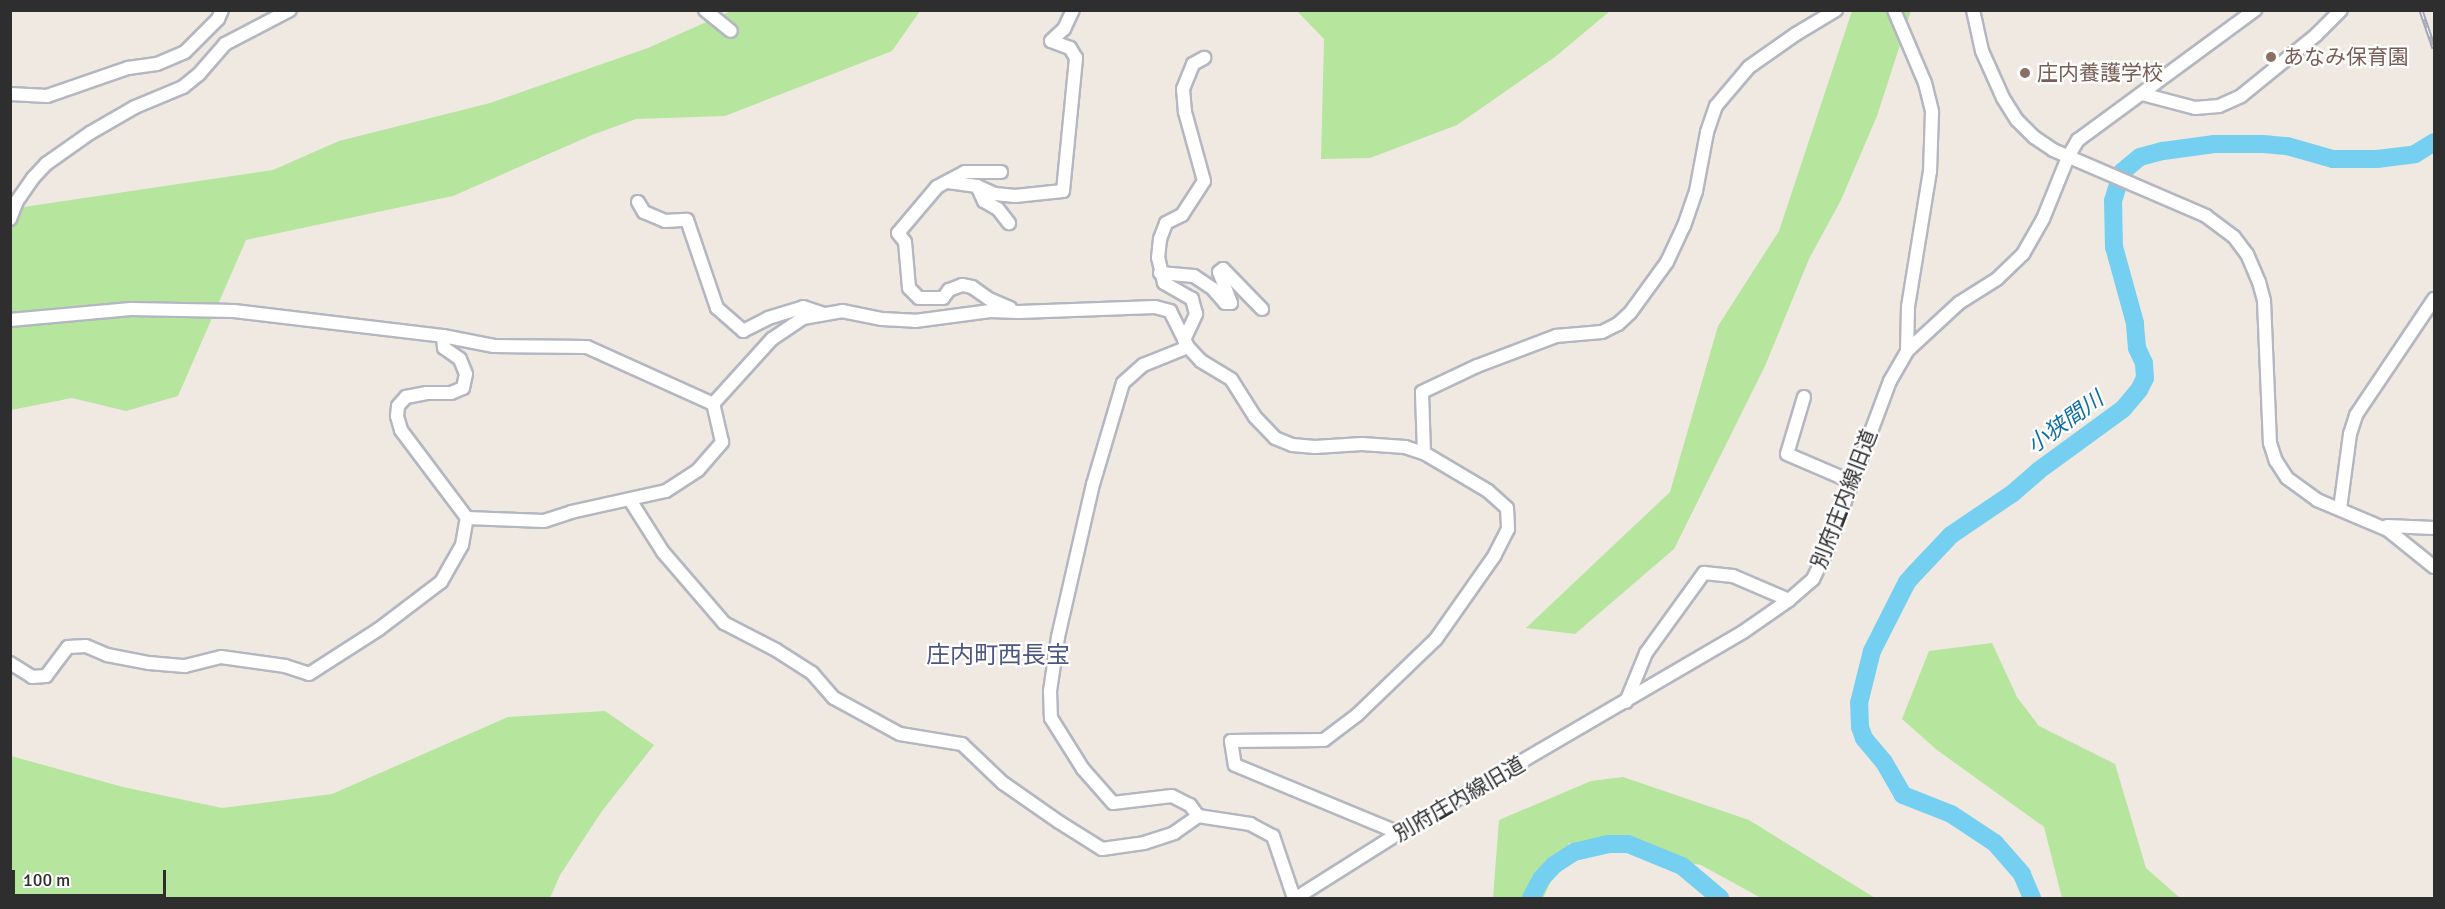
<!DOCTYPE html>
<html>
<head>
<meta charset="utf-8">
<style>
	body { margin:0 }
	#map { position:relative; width:2445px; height:909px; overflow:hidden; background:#efe9e1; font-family:Signika,"Noto Sans JP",sans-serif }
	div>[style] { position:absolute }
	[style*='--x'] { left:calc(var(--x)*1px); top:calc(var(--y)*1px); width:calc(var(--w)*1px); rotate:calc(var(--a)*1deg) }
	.green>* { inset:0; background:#b6e59e }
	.river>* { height:18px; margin:-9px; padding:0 9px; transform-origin:9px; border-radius:9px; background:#75cff0 }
	.roads { filter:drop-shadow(2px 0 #b4b7c1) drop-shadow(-2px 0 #b4b7c1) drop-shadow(0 2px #b4b7c1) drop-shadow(0 -2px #b4b7c1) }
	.minor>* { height:12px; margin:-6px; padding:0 6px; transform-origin:6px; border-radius:6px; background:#fff }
	.rail>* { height:5px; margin-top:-2.5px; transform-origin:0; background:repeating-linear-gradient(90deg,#fff 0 9px,#a3a6b8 0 18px); box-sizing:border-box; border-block:2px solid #a3a6b8 }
	.dots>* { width:16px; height:16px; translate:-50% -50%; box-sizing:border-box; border:3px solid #fff; border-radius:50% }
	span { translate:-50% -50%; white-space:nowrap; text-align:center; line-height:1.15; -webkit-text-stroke:4.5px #fff; paint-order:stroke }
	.education-label { font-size:21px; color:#785e54 }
	.left { translate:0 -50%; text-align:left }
	.street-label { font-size:21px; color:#2e2e2e }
	.water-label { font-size:22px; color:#0d6fa3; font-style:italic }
	.quarter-label { font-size:24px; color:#4d5680 }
	.frame { position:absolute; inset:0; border:12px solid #2e2e2e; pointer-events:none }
	.scale { position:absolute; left:12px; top:870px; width:154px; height:27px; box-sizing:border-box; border:3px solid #2e2e2e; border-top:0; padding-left:8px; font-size:18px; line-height:21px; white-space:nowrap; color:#2e2e2e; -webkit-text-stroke:4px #fff; paint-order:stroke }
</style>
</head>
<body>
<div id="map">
	<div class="green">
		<i style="clip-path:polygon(731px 11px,920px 11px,892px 51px,725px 116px,636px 119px,592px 135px,453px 196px,246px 240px,178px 396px,126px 411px,72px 398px,11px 410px,10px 209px,273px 170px,339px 141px,490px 103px,648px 48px)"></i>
		<i style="clip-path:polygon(1297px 11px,1610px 11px,1555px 57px,1457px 125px,1370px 158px,1321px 159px,1324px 39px)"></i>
		<i style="clip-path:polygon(1852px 11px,1911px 11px,1877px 116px,1841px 200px,1809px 259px,1765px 366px,1674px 549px,1575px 634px,1526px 628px,1670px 492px,1718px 326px,1779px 231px)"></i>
		<i style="clip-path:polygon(1992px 643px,2017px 697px,2039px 726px,2115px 764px,2146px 868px,2180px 898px,2062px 898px,2044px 827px,1937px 750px,1902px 719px,1929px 651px)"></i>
		<i style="clip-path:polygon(605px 711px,654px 745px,602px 811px,560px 875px,550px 898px,11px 898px,11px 756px,123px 787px,222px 808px,332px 794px,508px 717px)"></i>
		<i style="clip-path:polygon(1623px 777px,1749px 820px,1875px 898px,1761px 898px,1701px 865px,1569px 843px,1543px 898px,1493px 898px,1499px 820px,1591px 781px)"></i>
	</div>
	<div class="river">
		<i style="--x:1531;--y:898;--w:21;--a:-62"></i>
		<i style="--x:1541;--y:879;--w:19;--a:-47"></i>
		<i style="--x:1554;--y:865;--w:24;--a:-33"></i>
		<i style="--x:1574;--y:852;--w:35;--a:-13"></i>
		<i style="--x:1608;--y:844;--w:20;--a:0"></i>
		<i style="--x:1628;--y:844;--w:58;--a:22.2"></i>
		<i style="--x:1682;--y:866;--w:50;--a:40.1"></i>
		<i style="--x:2032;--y:898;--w:26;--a:-113"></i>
		<i style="--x:2022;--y:874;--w:41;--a:-131.1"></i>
		<i style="--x:1995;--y:843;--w:53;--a:-146.6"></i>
		<i style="--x:1951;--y:814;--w:52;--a:-158.4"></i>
		<i style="--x:1903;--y:795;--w:39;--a:-120"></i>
		<i style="--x:1883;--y:761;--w:30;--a:-130"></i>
		<i style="--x:1864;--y:738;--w:12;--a:-110"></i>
		<i style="--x:1860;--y:727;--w:24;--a:-92"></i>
		<i style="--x:1859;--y:703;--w:54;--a:-76"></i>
		<i style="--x:1872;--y:651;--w:77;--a:-63.1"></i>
		<i style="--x:1907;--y:582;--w:13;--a:-48"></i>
		<i style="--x:1916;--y:572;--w:51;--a:-46.6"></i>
		<i style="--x:1951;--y:535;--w:75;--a:-34.1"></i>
		<i style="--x:2013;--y:493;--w:33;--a:-41"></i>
		<i style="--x:2038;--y:471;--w:105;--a:-36.1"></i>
		<i style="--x:2123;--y:409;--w:25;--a:-50"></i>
		<i style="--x:2139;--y:390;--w:13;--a:-63"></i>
		<i style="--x:2145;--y:378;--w:15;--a:-94"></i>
		<i style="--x:2144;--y:363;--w:17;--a:-115"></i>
		<i style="--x:2137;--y:348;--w:25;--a:-95"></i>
		<i style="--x:2135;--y:323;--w:79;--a:-105.4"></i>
		<i style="--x:2114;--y:247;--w:46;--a:-91.2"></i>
		<i style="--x:2113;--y:201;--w:30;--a:-73"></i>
		<i style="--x:2122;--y:172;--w:23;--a:-40"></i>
		<i style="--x:2140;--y:157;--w:24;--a:-15"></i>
		<i style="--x:2163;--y:151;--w:52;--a:-7.7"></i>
		<i style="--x:2215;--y:144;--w:48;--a:0"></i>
		<i style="--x:2263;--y:144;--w:24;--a:5"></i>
		<i style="--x:2287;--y:146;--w:48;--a:15.8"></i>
		<i style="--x:2333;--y:159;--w:44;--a:0"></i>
		<i style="--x:2377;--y:159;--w:38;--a:-7"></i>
		<i style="--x:2415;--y:154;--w:22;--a:-32"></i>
	</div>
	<div class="roads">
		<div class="minor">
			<i style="--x:705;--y:10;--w:33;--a:39"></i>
			<i style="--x:1894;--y:10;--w:79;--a:67"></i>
			<i style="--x:1925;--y:83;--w:30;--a:76"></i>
			<i style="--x:1932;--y:112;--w:59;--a:91.9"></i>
			<i style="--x:1930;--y:171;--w:138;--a:99.2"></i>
			<i style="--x:1908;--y:307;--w:44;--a:91.3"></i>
			<i style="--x:1973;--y:10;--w:42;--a:77.6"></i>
			<i style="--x:1982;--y:51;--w:51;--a:65.9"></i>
			<i style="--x:2003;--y:98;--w:26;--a:58"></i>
			<i style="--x:2017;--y:120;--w:24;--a:45"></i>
			<i style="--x:2034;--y:137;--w:23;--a:34"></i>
			<i style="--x:2053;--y:150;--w:167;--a:23.3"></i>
			<i style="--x:2206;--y:216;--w:35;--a:37"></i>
			<i style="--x:2234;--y:237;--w:21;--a:53"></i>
			<i style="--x:2247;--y:254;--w:30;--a:67"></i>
			<i style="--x:2259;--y:282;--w:20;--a:75"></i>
			<i style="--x:2264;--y:301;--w:142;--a:87.6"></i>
			<i style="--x:2270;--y:443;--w:19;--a:72"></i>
			<i style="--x:2276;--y:461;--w:20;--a:57"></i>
			<i style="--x:2287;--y:478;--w:37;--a:36"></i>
			<i style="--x:2317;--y:500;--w:77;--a:22.9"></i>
			<i style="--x:2388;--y:530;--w:59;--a:38.8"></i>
			<i style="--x:10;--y:94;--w:37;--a:3"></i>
			<i style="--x:47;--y:96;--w:86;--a:-19.1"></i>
			<i style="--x:128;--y:68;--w:29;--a:-8"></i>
			<i style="--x:157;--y:64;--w:30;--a:-23"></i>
			<i style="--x:185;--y:52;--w:47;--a:-45"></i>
			<i style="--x:218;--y:19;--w:10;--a:-66"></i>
			<i style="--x:2142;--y:94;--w:55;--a:14.8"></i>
			<i style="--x:2195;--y:108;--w:24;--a:-5"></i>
			<i style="--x:2219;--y:106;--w:24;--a:-24"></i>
			<i style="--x:2241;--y:96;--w:97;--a:-39.1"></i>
			<i style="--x:2316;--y:35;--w:35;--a:-45"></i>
			<i style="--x:1001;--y:172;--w:36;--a:180"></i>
			<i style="--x:965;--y:172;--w:32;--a:152"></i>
			<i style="--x:937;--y:187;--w:60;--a:130.3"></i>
			<i style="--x:898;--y:233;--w:11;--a:52"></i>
			<i style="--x:905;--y:242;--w:46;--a:85"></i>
			<i style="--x:909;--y:288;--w:14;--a:45"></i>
			<i style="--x:919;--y:298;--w:24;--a:0"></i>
			<i style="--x:943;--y:298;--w:10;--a:-53"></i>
			<i style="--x:949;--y:290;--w:14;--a:-21"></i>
			<i style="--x:962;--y:285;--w:10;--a:11"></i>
			<i style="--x:972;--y:287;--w:21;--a:35"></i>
			<i style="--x:989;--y:299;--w:23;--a:23"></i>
			<i style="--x:948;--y:182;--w:29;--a:8"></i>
			<i style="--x:977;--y:186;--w:17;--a:65"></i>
			<i style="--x:984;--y:201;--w:16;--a:30"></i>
			<i style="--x:998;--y:209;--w:18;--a:52"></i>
			<i style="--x:977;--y:186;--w:20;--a:24"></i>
			<i style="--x:995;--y:194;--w:20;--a:6"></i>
			<i style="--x:1015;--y:196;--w:48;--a:-5.9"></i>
			<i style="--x:1063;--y:191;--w:134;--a:-84.4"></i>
			<i style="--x:1076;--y:58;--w:12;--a:-121"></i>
			<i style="--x:1070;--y:48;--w:20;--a:-160"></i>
			<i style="--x:1051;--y:41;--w:18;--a:-43"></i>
			<i style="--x:1064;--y:29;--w:21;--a:-65"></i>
			<i style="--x:638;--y:202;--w:12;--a:59"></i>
			<i style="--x:644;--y:212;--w:23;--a:23"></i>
			<i style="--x:665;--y:221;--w:22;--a:-3"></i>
			<i style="--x:687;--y:220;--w:93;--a:71.2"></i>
			<i style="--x:717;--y:308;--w:35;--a:41"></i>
			<i style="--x:743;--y:331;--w:28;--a:-27"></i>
			<i style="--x:768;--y:318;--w:37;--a:-17"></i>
			<i style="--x:803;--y:307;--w:23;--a:18"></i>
			<i style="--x:10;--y:219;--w:19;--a:-69"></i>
			<i style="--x:17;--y:201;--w:28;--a:-55"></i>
			<i style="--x:33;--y:178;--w:19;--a:-47"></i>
			<i style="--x:46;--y:164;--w:54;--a:-35.2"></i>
			<i style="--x:90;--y:133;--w:52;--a:-30"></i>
			<i style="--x:135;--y:107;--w:52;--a:-22.6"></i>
			<i style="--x:183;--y:87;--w:21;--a:-39"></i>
			<i style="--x:199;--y:74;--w:40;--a:-49"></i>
			<i style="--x:225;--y:44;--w:73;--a:-27.6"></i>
			<i style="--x:1160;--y:273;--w:34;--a:5"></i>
			<i style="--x:1194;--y:276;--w:23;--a:34"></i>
			<i style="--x:1213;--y:289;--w:18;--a:49"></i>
			<i style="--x:1225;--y:303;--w:6;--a:0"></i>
			<i style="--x:1231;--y:303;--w:33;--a:-111"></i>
			<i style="--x:1219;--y:272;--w:5;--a:-37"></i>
			<i style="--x:1223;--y:269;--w:56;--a:45.7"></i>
			<i style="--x:10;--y:320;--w:121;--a:-5.2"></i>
			<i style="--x:131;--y:309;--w:103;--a:1.1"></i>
			<i style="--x:234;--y:311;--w:210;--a:6.8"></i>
			<i style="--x:443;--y:336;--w:52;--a:11.1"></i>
			<i style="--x:494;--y:346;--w:93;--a:0.6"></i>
			<i style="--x:587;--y:347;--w:138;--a:24.3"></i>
			<i style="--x:1184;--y:340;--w:29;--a:-65"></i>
			<i style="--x:1196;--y:314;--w:16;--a:-105"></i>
			<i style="--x:1192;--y:299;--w:32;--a:-150"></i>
			<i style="--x:1164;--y:283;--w:26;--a:-103"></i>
			<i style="--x:1158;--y:258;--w:19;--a:-84"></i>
			<i style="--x:1160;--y:239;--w:17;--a:-69"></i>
			<i style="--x:1166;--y:223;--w:18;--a:-27"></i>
			<i style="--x:1182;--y:215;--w:40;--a:-57.1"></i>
			<i style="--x:1204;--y:181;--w:72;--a:-105.4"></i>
			<i style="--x:1185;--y:112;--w:23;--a:-95"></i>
			<i style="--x:1183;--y:89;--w:27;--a:-68"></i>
			<i style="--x:1193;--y:64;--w:13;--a:-29"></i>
			<i style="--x:1188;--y:347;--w:48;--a:158.2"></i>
			<i style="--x:1143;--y:365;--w:27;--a:138"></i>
			<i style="--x:1123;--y:383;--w:105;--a:106.5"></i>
			<i style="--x:1093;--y:484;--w:157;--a:102.9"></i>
			<i style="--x:1058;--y:637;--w:55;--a:98.4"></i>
			<i style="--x:1050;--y:691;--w:27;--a:88"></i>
			<i style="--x:1051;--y:718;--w:60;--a:57.9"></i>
			<i style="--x:1083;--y:769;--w:45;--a:48.6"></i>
			<i style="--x:1113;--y:803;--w:59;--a:-6.8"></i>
			<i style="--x:1172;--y:796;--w:20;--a:27"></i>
			<i style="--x:1190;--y:805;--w:14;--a:54"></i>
			<i style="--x:1198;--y:816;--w:53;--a:8.7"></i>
			<i style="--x:1250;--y:824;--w:26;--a:28"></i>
			<i style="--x:1273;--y:836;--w:65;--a:71.3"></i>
			<i style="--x:1804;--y:397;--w:59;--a:106.6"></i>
			<i style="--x:1787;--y:454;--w:71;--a:23.3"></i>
			<i style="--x:713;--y:404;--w:88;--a:-47.8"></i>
			<i style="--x:772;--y:339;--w:37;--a:-34"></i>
			<i style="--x:803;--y:318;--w:40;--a:-10"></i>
			<i style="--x:842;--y:311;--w:41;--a:11.3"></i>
			<i style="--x:882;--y:319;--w:33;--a:3"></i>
			<i style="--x:915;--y:321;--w:76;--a:-7.6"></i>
			<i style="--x:990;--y:311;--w:29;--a:2"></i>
			<i style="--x:1019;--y:312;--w:136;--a:-2.1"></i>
			<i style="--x:1155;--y:307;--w:16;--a:15"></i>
			<i style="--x:1170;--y:311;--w:40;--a:63.4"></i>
			<i style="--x:1188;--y:347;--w:19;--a:47"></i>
			<i style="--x:1201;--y:361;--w:35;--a:31"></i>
			<i style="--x:1231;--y:379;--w:45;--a:57.7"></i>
			<i style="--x:1255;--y:417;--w:29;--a:46"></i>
			<i style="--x:1275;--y:438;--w:18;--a:22"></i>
			<i style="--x:1292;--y:445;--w:23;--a:5"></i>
			<i style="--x:1315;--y:447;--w:47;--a:-3.7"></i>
			<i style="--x:1362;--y:444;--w:43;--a:4"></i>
			<i style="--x:1405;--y:447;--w:20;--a:18"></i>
			<i style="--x:1424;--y:453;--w:74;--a:30.7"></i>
			<i style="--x:1488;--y:491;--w:25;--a:42"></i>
			<i style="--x:1507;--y:508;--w:21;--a:87"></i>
			<i style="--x:1508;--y:529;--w:29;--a:117"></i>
			<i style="--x:1495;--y:555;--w:103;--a:125.1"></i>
			<i style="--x:1436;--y:639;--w:110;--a:136.1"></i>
			<i style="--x:1357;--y:715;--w:41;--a:142.9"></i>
			<i style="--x:1324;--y:740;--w:93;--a:179.4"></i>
			<i style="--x:1231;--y:741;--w:24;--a:81"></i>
			<i style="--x:1235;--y:765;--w:178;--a:22.5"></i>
			<i style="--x:1424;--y:453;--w:61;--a:-91.9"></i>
			<i style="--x:1422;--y:392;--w:61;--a:-25.3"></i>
			<i style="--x:1477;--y:366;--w:85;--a:-20.8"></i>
			<i style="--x:1556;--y:336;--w:46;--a:-5"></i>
			<i style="--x:1602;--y:332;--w:18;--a:-27"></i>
			<i style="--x:1618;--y:324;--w:16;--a:-43"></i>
			<i style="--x:1630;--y:313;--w:63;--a:-54"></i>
			<i style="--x:1667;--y:262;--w:40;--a:-65"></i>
			<i style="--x:1684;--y:226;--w:37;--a:-71"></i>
			<i style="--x:1696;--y:191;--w:60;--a:-79.4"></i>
			<i style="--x:1707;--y:132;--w:28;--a:-71"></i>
			<i style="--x:1716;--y:106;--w:51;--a:-49.8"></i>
			<i style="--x:1749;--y:67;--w:57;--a:-35.1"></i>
			<i style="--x:1796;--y:34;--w:47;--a:-31"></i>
			<i style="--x:630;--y:500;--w:62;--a:57.6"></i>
			<i style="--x:663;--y:552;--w:94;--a:49.3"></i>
			<i style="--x:724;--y:623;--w:59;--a:27.4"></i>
			<i style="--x:776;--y:650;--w:43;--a:32.6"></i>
			<i style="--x:812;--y:673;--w:33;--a:49"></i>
			<i style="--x:834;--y:698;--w:75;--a:28.6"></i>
			<i style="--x:900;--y:734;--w:63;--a:9.2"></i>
			<i style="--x:962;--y:744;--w:57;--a:43.6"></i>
			<i style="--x:1003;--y:783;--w:68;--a:34.9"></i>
			<i style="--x:1059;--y:822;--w:51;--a:32.1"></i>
			<i style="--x:1102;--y:849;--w:42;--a:-8.1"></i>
			<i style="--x:1144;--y:843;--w:32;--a:-18"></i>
			<i style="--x:1174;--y:833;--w:29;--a:-35"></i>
			<i style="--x:2340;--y:509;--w:76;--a:-82.4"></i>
			<i style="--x:2350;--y:434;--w:20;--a:-72"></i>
			<i style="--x:2356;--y:415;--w:140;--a:-56.1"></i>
			<i style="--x:467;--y:518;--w:77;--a:2.2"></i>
			<i style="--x:544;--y:521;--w:28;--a:-18"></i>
			<i style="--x:571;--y:512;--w:97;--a:-12.5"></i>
			<i style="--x:666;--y:491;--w:38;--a:-33"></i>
			<i style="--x:698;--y:470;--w:37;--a:-49"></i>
			<i style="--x:722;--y:442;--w:39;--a:-103"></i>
			<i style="--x:2387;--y:526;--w:47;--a:2.4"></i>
			<i style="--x:10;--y:663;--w:26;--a:32"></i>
			<i style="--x:32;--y:677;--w:14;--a:-4"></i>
			<i style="--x:46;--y:676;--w:36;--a:-53"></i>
			<i style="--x:68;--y:647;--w:18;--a:-3"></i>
			<i style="--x:86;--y:646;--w:23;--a:23"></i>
			<i style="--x:107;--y:655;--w:43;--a:10.8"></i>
			<i style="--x:149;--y:663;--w:36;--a:5"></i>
			<i style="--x:185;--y:666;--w:37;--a:-14"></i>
			<i style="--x:221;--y:657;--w:65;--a:8"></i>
			<i style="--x:285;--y:666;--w:25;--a:18"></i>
			<i style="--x:309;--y:674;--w:83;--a:-32.7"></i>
			<i style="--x:379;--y:629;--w:78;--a:-37.2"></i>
			<i style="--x:441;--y:582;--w:43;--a:-60.4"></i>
			<i style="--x:462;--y:545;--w:27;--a:-80"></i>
			<i style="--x:467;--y:518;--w:110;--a:-126.9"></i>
			<i style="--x:401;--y:430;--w:15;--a:-106"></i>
			<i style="--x:397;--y:416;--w:10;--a:-84"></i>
			<i style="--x:398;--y:406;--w:12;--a:-48"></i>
			<i style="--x:406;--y:397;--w:21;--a:-11"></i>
			<i style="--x:427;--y:393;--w:24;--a:0"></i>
			<i style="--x:451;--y:393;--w:13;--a:-23"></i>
			<i style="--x:463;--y:388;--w:14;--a:-78"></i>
			<i style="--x:466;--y:374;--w:16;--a:-112"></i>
			<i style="--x:460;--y:359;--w:19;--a:-145"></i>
			<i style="--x:444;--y:348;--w:12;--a:-95"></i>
			<i style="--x:1626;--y:702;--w:53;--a:-67.8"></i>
			<i style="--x:1646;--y:653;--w:99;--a:-54.1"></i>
			<i style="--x:1704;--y:573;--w:29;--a:6"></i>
			<i style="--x:1733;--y:576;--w:61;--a:23.2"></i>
			<i style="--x:1296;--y:898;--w:122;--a:-32.3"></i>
			<i style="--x:1399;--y:833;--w:398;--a:-30.3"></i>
			<i style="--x:1743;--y:632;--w:56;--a:-34.8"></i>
			<i style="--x:1789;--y:600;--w:32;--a:-41"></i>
			<i style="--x:1813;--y:579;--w:30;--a:-64"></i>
			<i style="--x:1826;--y:552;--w:183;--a:-69.5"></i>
			<i style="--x:1890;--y:381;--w:34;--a:-60"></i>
			<i style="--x:1907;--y:351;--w:71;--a:-42.7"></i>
			<i style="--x:1959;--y:303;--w:45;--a:-32.3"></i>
			<i style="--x:1997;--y:279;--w:36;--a:-44"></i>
			<i style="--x:2023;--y:254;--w:40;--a:-60.3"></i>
			<i style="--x:2043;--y:219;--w:67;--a:-68"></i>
			<i style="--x:2068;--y:157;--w:20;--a:-60"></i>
			<i style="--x:2078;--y:140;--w:220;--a:-36.3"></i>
		</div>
	</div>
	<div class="rail">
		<i style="--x:2421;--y:10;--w:40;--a:71.1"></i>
	</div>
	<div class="dots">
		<i style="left:2271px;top:57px;background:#8d6e63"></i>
		<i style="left:2025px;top:73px;background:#8d6e63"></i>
	</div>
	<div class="education-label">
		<span class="left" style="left:2283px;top:57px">あなみ保育園</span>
		<span class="left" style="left:2037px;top:73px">庄内養護学校</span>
	</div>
	<div class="street-label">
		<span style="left:1844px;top:499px;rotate:-69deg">別府庄内線旧道</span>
		<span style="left:1459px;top:799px;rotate:-30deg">別府庄内線旧道</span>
	</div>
	<div class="water-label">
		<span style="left:2065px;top:422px;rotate:-36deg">小狭間川</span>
	</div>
	<div class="quarter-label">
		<span style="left:998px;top:656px">庄内町西長宝</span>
	</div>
	<div class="frame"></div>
	<div class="scale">100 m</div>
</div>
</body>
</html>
